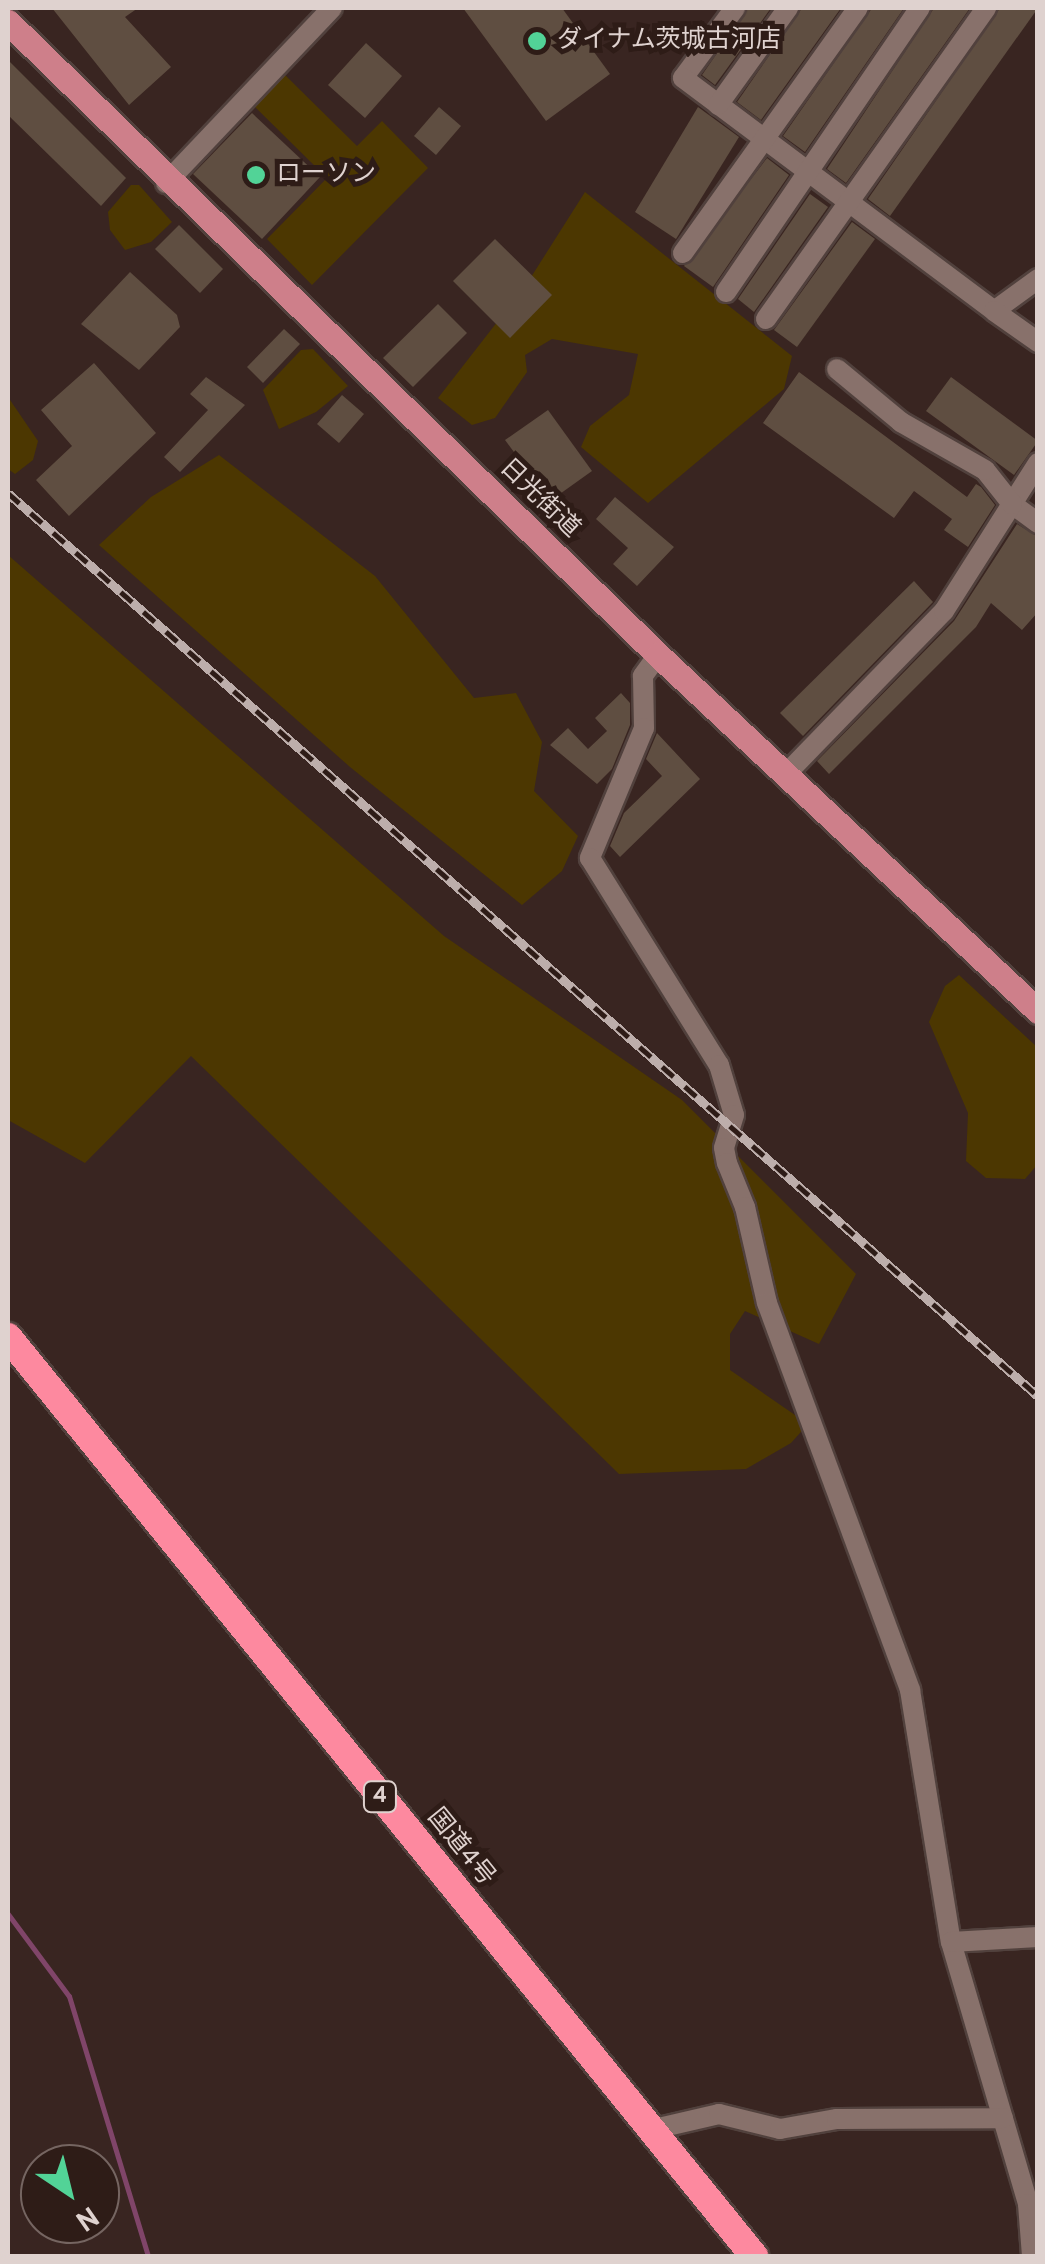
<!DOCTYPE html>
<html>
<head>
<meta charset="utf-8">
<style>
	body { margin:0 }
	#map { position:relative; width:1045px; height:2264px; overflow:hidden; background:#392521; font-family:Overpass,"Noto Sans JP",sans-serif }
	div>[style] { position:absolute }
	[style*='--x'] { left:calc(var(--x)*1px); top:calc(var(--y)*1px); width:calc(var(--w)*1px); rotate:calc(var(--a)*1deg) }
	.green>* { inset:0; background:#4c3701 }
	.stream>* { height:5px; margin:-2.5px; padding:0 2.5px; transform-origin:2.5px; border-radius:2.5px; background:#804569 }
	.building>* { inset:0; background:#5f4e41 }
	.roads { filter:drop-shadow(2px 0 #51413d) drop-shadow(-2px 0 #51413d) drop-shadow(0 2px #51413d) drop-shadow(0 -2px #51413d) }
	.minor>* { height:20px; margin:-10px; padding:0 10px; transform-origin:10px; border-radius:10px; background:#88716b }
	.major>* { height:25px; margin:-12.5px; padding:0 12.5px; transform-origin:12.5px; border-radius:12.5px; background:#ce7f8a }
	.highway>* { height:28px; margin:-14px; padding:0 14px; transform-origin:14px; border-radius:14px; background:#fd899f }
	.rail>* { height:9px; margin-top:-4.5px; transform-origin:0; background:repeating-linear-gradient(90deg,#2e1c17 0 15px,#bdaeab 0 30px); box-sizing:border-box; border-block:2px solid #bdaeab }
	.dots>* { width:28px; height:28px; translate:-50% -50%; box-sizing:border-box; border:5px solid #2e1c17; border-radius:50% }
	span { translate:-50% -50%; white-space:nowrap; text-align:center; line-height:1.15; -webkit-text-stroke:10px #2e1c17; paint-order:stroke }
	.shield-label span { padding:2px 8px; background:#2e1c17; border:2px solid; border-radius:8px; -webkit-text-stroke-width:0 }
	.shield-label { font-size:22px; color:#dfd2cf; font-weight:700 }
	.poi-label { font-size:25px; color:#dfd2cf }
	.left { translate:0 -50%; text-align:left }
	.street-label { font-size:25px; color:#dfd2cf }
	.frame { position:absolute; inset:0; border:10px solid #dfd2cf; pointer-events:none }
	.north { position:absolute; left:20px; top:2144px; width:100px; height:100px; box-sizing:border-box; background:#2e1c17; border:2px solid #756561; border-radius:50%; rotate:145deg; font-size:28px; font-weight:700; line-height:40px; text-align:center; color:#dfd2cf }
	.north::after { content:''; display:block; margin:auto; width:35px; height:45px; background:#52d397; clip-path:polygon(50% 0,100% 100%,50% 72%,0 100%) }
</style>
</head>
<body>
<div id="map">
	<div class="green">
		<i style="clip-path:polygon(285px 75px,357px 146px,382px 121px,428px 168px,312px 285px,267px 239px,327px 178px,254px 106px)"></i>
		<i style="clip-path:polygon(131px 185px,139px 185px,172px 222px,151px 242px,125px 250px,110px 230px,108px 212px)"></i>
		<i style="clip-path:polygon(585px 192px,792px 356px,784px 389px,648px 503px,581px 447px,590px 426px,629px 395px,638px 354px,552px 339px,525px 355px,527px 372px,495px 418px,472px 425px,438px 398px,526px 285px)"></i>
		<i style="clip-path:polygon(313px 349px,348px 386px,316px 412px,279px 429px,263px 390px,301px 350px)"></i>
		<i style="clip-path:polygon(8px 397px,38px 441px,33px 460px,15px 474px,8px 469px)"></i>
		<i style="clip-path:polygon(219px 455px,375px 576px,474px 698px,516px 693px,542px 742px,534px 791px,578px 836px,562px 871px,522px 905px,350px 767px,99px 545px,151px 497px)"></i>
		<i style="clip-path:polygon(8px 555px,444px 936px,682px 1100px,856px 1274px,819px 1344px,745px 1311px,730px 1334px,730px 1370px,808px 1424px,791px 1443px,746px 1469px,619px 1474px,191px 1056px,85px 1163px,8px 1120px)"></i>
		<i style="clip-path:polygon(959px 975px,1037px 1047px,1037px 1165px,1025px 1179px,986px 1178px,966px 1161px,968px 1113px,929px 1022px,945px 986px)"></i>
	</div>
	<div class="stream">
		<i style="--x:8;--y:1914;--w:102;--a:53.4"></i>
		<i style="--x:69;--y:1996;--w:272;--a:73.1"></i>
	</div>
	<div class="building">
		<i style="clip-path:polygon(52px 8px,138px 8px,125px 17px,171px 67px,129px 105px)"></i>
		<i style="clip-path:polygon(463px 8px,562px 8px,610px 74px,546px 121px)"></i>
		<i style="clip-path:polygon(748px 8px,771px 8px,715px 85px,702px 75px)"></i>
		<i style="clip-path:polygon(802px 8px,841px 8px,761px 120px,737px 102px)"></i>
		<i style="clip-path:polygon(872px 8px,904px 8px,805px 152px,783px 136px)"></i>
		<i style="clip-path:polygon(934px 8px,970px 8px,846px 183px,827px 169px)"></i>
		<i style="clip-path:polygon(1000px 8px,1038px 8px,890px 216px,868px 199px)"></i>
		<i style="clip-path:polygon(366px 43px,402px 76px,365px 118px,328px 85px)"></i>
		<i style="clip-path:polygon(8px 60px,126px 178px,101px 206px,8px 115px)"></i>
		<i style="clip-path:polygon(439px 107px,461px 126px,436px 155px,414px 136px)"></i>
		<i style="clip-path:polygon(698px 107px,739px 137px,676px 239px,635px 212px)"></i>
		<i style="clip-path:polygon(252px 113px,320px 177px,262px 239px,193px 174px)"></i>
		<i style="clip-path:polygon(767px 158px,789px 175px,713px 287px,684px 266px)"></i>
		<i style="clip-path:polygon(810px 194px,828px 207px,754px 312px,738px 299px)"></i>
		<i style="clip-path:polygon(852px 222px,875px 239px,797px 347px,774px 330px)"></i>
		<i style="clip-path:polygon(179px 225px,223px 269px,200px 293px,155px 249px)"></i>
		<i style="clip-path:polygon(495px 239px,552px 295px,510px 338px,453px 281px)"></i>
		<i style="clip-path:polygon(130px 272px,177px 315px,180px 327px,139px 370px,81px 324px)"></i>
		<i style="clip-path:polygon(438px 304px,467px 333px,413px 387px,383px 358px)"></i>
		<i style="clip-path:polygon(284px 329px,300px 344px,263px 383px,247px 367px)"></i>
		<i style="clip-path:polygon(94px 363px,156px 433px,69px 516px,36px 480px,72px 446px,41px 410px)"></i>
		<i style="clip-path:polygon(799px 372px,967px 497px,976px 484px,981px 487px,995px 505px,968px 547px,944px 530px,952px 519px,914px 491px,894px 518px,763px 423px)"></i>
		<i style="clip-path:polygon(206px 377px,245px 405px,180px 472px,164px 457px,208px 410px,190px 394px)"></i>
		<i style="clip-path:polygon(951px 377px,1038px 441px,1014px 475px,926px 411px)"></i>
		<i style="clip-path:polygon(342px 395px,364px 414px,339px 443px,317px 424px)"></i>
		<i style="clip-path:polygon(548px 410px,592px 471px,550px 501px,505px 440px)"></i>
		<i style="clip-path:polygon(615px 497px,674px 547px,637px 586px,613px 564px,628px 548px,596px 519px)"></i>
		<i style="clip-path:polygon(1017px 524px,1038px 537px,1038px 612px,1022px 630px,991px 603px,976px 627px,829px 774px,817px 761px,954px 621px)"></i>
		<i style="clip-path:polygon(914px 581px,933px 602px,803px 736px,780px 713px)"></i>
		<i style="clip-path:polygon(621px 693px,630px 703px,630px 725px,612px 769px,597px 784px,550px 745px,568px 728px,588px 749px,607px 731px,595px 718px)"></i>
		<i style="clip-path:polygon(657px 733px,700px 779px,620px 857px,610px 846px,624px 813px,662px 776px,646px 759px)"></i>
	</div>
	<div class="roads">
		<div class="minor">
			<i style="--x:735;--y:8;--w:87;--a:126.6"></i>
			<i style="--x:683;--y:78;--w:389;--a:36.8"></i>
			<i style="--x:718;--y:105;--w:120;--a:-54.2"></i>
			<i style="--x:166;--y:183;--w:241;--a:-46.5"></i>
			<i style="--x:683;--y:253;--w:301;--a:-54.5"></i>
			<i style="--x:1038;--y:279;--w:54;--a:144"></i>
			<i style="--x:994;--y:311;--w:54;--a:35.2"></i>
			<i style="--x:726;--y:292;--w:344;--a:-55.7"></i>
			<i style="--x:766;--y:319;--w:381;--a:-54.7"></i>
			<i style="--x:1038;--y:463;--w:49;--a:122.4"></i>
			<i style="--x:1012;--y:504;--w:32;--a:36"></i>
			<i style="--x:658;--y:655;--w:26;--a:126"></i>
			<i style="--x:643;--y:676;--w:52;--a:88.9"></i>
			<i style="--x:644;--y:728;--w:141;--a:112.6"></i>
			<i style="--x:590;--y:858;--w:244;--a:58.1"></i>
			<i style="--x:719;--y:1065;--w:52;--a:73.3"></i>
			<i style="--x:734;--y:1115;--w:34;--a:107"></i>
			<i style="--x:724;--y:1148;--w:15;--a:79"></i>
			<i style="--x:727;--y:1163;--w:48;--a:67.8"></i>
			<i style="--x:745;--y:1207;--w:98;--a:77.1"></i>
			<i style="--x:767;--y:1303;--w:413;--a:69.7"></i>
			<i style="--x:910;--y:1690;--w:255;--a:80.8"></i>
			<i style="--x:951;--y:1942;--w:273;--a:73.6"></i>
			<i style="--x:1028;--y:2204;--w:52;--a:85.6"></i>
			<i style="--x:785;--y:775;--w:228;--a:-45.9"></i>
			<i style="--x:944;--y:611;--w:127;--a:-57.6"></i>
			<i style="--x:1012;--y:504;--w:43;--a:-128.5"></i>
			<i style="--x:985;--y:470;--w:97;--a:-150.3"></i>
			<i style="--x:901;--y:422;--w:83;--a:-140.4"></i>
			<i style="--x:951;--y:1942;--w:87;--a:-3.3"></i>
			<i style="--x:650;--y:2130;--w:71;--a:-13.1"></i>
			<i style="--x:719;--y:2114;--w:63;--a:13.8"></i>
			<i style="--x:780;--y:2129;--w:58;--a:-10"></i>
			<i style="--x:837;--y:2119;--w:166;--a:-0.3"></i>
		</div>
		<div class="major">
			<i style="--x:8;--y:22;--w:907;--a:44.24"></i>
			<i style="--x:658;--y:655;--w:521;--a:43.13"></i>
		</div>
		<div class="highway">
			<i style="--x:8;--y:1337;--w:1184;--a:50.93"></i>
		</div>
	</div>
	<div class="rail">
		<i style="--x:8;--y:493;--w:1370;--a:41.24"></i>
	</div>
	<div class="dots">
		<i style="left:537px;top:41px;background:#52d397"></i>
		<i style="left:256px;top:175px;background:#52d397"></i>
	</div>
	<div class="shield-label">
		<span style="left:380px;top:1797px">4</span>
	</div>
	<div class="poi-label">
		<span class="left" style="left:557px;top:41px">ダイナム茨城古河店</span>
		<span class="left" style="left:276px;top:175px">ローソン</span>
	</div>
	<div class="street-label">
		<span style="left:539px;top:499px;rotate:44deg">日光街道</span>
		<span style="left:460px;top:1848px;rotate:51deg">国道4号</span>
	</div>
	<div class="frame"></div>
	<div class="north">N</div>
</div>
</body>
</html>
